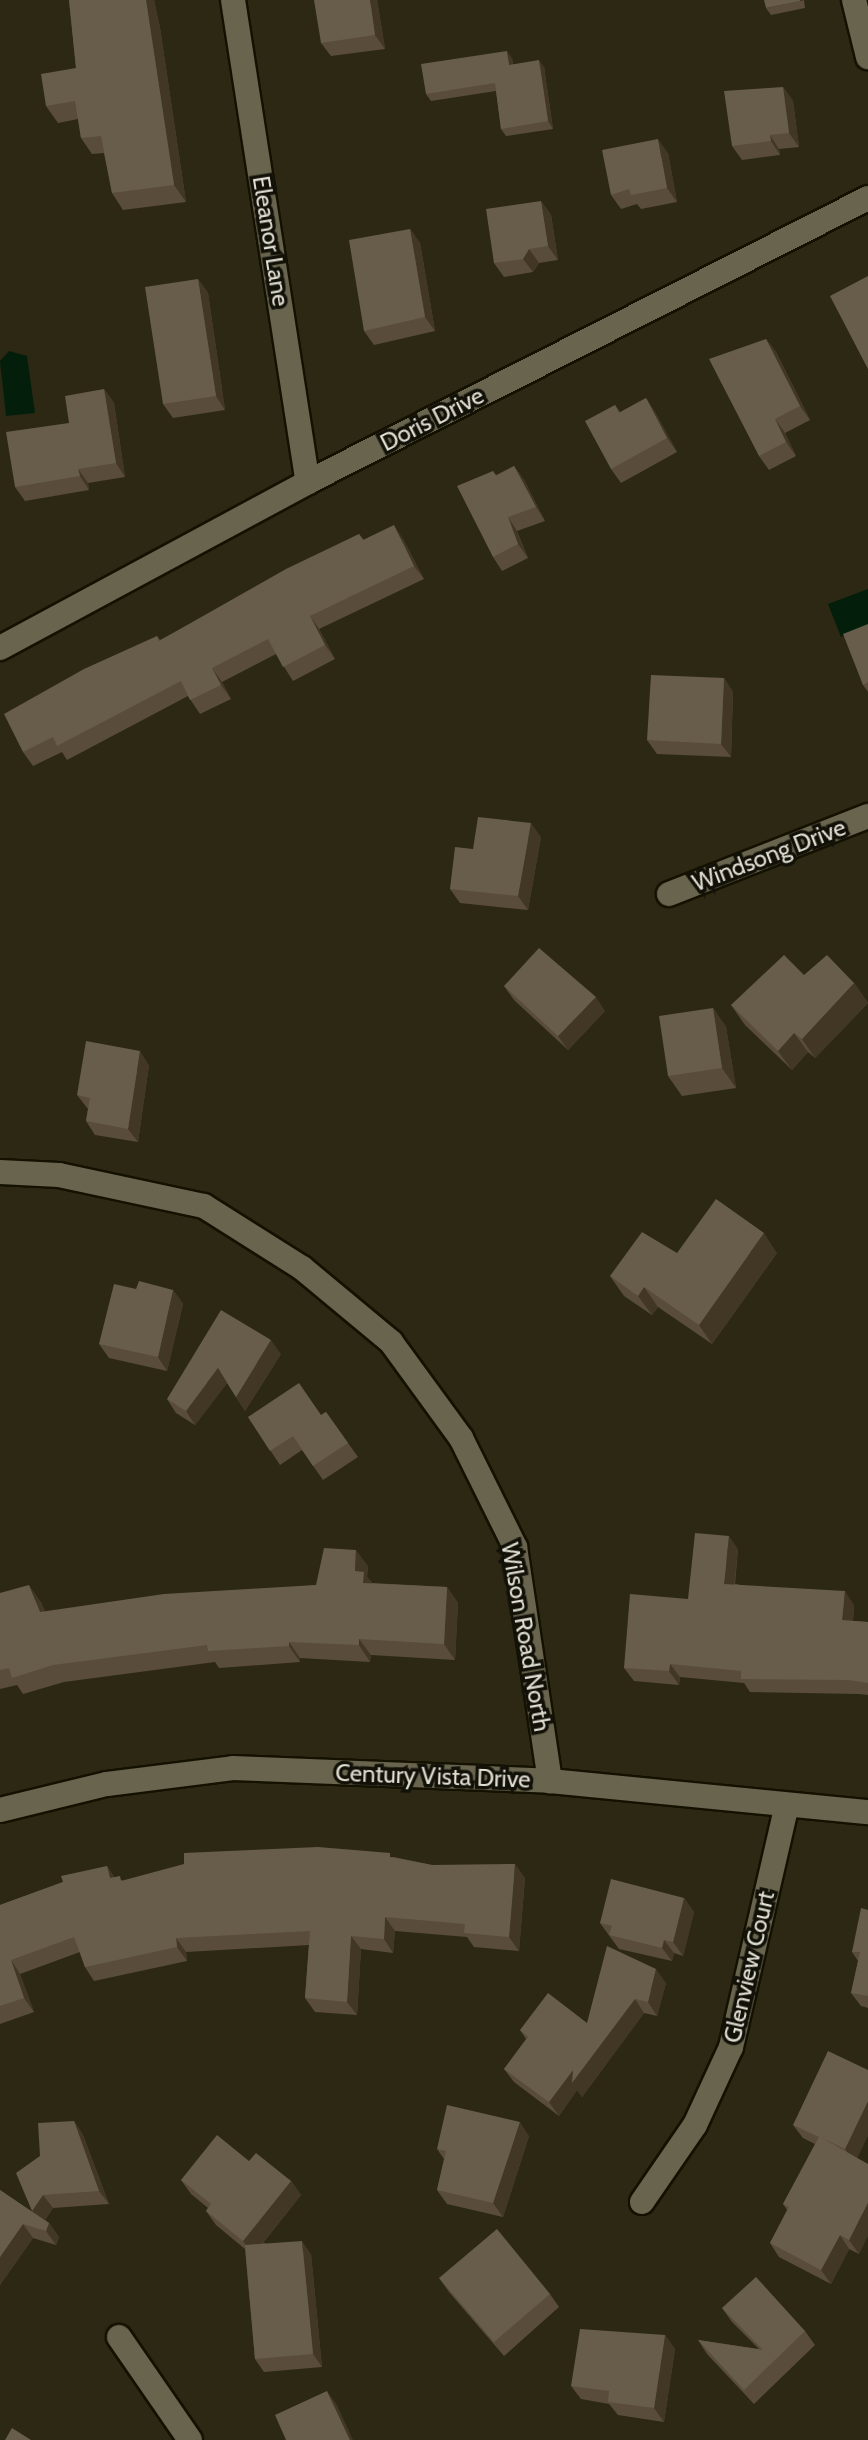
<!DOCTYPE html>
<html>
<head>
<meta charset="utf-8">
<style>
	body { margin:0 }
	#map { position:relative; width:868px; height:2440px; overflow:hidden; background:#2c2814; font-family:Cabin,sans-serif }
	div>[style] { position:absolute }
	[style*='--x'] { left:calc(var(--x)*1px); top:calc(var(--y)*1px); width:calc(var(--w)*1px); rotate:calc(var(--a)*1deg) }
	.water>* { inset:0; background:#031f0b }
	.roads { filter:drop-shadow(2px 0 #141101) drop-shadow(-2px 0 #141101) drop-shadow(0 2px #141101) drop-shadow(0 -2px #141101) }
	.street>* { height:24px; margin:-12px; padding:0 12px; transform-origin:12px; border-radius:12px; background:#68644e }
	.wall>* { inset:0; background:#594c3a }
	.shaded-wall>* { inset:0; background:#413724 }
	.building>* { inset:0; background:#685c4b }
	span { translate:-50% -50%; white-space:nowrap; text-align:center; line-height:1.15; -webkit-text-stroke:7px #121108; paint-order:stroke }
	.street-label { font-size:24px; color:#e1dfd3 }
</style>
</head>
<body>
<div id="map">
	<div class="water">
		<i style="clip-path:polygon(9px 351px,27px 356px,35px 413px,6px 416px,0 361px)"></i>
		<i style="clip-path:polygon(868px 589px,868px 626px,841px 637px,828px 604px)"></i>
	</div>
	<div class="roads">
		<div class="street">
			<i style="--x:233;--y:0;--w:488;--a:81.2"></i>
			<i style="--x:854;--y:0;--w:59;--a:76.2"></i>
			<i style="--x:0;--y:648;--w:350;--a:-28.3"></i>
			<i style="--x:308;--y:482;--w:628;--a:-26.89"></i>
			<i style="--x:669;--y:894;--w:214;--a:-21.4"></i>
			<i style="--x:0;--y:1172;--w:59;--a:2.9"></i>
			<i style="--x:59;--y:1175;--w:148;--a:12.1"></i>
			<i style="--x:204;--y:1206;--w:116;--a:32.3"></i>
			<i style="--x:302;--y:1268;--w:116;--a:39.7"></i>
			<i style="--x:391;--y:1342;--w:119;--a:53.9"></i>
			<i style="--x:461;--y:1438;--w:122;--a:63.6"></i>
			<i style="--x:515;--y:1547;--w:237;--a:81.5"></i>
			<i style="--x:0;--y:1810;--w:110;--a:-13.7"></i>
			<i style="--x:107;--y:1784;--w:127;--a:-7.2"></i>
			<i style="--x:233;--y:1768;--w:317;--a:2.3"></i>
			<i style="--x:550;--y:1781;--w:320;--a:5.6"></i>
			<i style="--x:642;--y:2202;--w:93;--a:-55.5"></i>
			<i style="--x:695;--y:2125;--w:86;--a:-65.2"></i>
			<i style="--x:731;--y:2047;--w:248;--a:-77"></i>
			<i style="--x:119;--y:2337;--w:125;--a:55.4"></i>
		</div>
	</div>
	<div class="wall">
		<i style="clip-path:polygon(69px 0,154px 0,160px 28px,186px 202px,123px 210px,112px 193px,104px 153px,92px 154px,81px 138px,78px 119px,58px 123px,46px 106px,76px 68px)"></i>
		<i style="clip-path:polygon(377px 0,385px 49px,331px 56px,321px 43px)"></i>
		<i style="clip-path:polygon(804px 0,805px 8px,771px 15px,766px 8px)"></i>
		<i style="clip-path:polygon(512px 58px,513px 64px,544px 67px,553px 129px,506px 136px,501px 129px,496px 91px,431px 101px,426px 94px)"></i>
		<i style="clip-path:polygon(783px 87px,793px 101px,799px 147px,779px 149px,780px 155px,742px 160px,732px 146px)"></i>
		<i style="clip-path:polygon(668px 153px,677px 202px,641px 209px,637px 204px,621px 209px,611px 195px)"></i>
		<i style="clip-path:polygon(541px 201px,551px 215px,558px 260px,539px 263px,533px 272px,504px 277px,494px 263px)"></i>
		<i style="clip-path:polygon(410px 229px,420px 243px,435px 331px,374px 345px,364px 331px)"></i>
		<i style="clip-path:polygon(198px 279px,208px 293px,225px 410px,173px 418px,163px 404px)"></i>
		<i style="clip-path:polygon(766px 339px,776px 352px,810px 420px,785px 433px,796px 456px,769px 470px,759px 456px)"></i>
		<i style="clip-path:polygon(104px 389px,114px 403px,125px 477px,88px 483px,89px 490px,25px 501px,15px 487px,69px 423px)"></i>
		<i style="clip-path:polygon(646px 398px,655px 412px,677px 452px,621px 483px,611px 469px,615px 405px,620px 412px)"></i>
		<i style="clip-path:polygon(514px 466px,524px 480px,545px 521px,517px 531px,528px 558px,502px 571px,493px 557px,493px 471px,496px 475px)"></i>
		<i style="clip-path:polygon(359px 534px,364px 540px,403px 539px,424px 579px,319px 629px,335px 659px,293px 681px,276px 654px,222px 682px,231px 699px,200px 714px,188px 696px,67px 760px,62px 752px,33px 766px,23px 752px,157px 636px,160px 640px)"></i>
		<i style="clip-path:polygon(868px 624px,868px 692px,863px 685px)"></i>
		<i style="clip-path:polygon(724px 678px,733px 692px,731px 757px,657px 754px,647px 740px)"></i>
		<i style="clip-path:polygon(541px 837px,528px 910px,460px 903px,450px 889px,473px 849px)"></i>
		<i style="clip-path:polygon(804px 975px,854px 983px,868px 1003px,815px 1058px,808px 1052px,792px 1070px,745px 1025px,731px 1005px)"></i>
		<i style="clip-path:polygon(504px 986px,605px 1011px,568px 1050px,514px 1000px)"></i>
		<i style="clip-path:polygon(713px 1008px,726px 1027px,736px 1088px,682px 1096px,668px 1076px)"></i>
		<i style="clip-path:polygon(149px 1065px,138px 1142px,95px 1135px,86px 1121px,88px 1109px,77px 1095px)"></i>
		<i style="clip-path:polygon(677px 1253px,777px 1253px,712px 1344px,658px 1307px,652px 1315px,624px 1296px,610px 1276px)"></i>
		<i style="clip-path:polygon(136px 1289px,173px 1290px,183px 1304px,167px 1371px,109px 1358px,99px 1344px)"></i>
		<i style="clip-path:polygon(281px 1354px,245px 1411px,227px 1383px,195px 1425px,176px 1413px,167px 1399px)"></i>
		<i style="clip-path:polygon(326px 1412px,358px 1457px,323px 1480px,302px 1450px,280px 1465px,248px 1417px,321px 1415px)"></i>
		<i style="clip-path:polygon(738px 1549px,735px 1584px,854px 1605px,853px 1621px,868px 1622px,868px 1695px,859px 1694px,750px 1692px,744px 1683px,680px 1677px,679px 1685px,634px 1681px,624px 1668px,688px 1599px)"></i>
		<i style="clip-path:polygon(368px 1566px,367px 1577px,372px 1583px,447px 1587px,458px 1603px,455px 1660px,371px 1655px,370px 1662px,300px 1658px,300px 1662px,219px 1668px,215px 1662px,64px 1682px,23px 1694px,17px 1685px,0 1689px,0 1593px,41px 1602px,45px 1612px,316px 1585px)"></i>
		<i style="clip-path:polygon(394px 1857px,432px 1865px,525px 1878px,519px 1951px,474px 1947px,467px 1937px,395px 1931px,393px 1953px,361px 1949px,357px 2015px,315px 2012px,305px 1998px,309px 1945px,186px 1952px,187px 1961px,94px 1981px,85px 1967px,80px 1952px,20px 1974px,34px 2012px,0 2024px,0 1905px,107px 1866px,114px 1877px,124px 1881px)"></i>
		<i style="clip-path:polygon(684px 1898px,694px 1912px,683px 1956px,674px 1953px,672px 1961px,619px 1949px,600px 1923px)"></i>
		<i style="clip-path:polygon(868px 1910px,868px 2008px,861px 2006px,851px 1993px,858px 1961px,852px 1952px)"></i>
		<i style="clip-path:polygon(666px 1983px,657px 2016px,644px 2013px,582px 2097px,577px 2090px,559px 2116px,514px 2082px,504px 2069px,526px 2039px,520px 2030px,587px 2023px)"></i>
		<i style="clip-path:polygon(868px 2070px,868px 2135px,857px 2158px,859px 2254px,849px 2249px,831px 2284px,779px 2257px,770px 2243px,787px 2210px,783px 2204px,815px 2144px,803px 2138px,793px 2125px)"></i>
		<i style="clip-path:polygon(74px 2121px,83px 2135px,109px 2204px,53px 2208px,45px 2220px,49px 2223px,59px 2237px,56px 2245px,33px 2238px,0 2285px,0 2190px,32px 2212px,40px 2156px)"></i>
		<i style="clip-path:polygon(529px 2136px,503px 2217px,447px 2204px,437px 2190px,444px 2159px,437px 2149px)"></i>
		<i style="clip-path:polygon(249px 2161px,291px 2181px,301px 2195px,263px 2243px,311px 2254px,322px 2367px,264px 2372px,255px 2359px,245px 2249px,216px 2225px,206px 2211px,208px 2208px,191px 2194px,181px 2180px)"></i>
		<i style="clip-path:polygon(439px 2278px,550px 2294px,559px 2307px,504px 2356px,449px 2292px)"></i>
		<i style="clip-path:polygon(722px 2308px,805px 2331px,815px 2345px,754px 2404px,707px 2354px,698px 2340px,759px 2349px,732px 2322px)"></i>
		<i style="clip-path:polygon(665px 2335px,675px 2349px,664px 2422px,618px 2415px,609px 2404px,581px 2399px,571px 2386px)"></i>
	</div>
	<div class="shaded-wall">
		<i style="clip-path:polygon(146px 0,154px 0,160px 28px,186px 202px,174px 185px)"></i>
		<i style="clip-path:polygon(370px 0,377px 0,385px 49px,375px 35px)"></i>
		<i style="clip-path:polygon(507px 51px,512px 58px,514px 72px,509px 65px)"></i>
		<i style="clip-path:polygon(539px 60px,544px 67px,553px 129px,548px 121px)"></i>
		<i style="clip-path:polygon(783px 87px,793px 101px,799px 147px,789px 133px)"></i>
		<i style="clip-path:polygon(770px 135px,779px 149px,780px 155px,771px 141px)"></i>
		<i style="clip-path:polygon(658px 139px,668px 153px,677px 202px,667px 188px)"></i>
		<i style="clip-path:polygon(541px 201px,551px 215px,558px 260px,548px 246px)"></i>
		<i style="clip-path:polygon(410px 229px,420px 243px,435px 331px,425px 317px)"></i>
		<i style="clip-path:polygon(529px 249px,539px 263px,533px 272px,523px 259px)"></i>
		<i style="clip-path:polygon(198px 279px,208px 293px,225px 410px,216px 396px)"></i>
		<i style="clip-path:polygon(766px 339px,776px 352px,810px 420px,800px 406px)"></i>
		<i style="clip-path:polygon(104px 389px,114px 403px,125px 477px,116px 463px)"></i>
		<i style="clip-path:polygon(646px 398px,655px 412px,677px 452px,667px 438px)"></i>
		<i style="clip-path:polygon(775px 419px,785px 433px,796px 456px,786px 442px)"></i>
		<i style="clip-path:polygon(514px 466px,524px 480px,545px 521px,536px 507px)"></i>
		<i style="clip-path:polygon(78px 469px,88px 483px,89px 490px,80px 476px)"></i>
		<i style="clip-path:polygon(508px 517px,517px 531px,528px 558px,518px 544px)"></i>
		<i style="clip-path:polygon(394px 525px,403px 539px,424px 579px,414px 566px)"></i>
		<i style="clip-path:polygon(310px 616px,319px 629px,335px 659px,325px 645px)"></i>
		<i style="clip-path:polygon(212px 668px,222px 682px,231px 699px,221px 685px)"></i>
		<i style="clip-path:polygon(724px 678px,733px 692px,731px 757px,721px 744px)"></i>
		<i style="clip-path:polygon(531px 823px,541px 837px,528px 910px,518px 896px)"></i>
		<i style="clip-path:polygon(854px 983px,868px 1003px,815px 1058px,802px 1039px)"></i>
		<i style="clip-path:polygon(596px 997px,605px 1011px,568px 1050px,558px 1036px)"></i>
		<i style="clip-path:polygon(713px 1008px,726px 1027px,736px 1088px,722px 1068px)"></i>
		<i style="clip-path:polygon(794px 1033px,808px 1052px,792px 1070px,778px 1051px)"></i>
		<i style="clip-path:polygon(140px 1051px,149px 1065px,138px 1142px,128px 1129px)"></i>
		<i style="clip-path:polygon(764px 1233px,777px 1253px,712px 1344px,699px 1325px)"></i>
		<i style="clip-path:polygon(644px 1287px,658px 1307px,652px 1315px,638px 1296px)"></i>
		<i style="clip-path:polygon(173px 1290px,183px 1304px,167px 1371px,158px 1357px)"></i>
		<i style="clip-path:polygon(271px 1340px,281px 1354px,245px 1411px,236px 1397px)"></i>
		<i style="clip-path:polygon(218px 1368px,228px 1382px,195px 1425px,186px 1411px)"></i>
		<i style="clip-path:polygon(729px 1536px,738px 1549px,733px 1597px,724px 1584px)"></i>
		<i style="clip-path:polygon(356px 1550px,368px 1566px,367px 1577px,375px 1588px,375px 1599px,355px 1571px)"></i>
		<i style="clip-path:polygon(29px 1585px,41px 1602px,51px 1629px,40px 1612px)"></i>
		<i style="clip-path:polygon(447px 1587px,458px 1603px,455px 1660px,444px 1644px)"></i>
		<i style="clip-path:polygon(845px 1591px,854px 1605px,852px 1634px,842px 1620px)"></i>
		<i style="clip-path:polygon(359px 1639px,371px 1655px,370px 1662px,359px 1645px)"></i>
		<i style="clip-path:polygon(289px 1642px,300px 1658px,300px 1662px,289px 1646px)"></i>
		<i style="clip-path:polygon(670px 1664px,680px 1677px,679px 1685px,669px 1671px)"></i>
		<i style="clip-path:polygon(515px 1864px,525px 1878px,519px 1951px,509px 1937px)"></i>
		<i style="clip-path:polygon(107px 1866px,116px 1880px,110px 1878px)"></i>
		<i style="clip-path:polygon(684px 1898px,694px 1912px,683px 1956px,673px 1942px)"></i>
		<i style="clip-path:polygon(385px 1917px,395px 1931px,393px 1953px,384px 1939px)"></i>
		<i style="clip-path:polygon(351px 1936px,361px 1949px,357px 2015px,347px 2002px)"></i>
		<i style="clip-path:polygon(176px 1938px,186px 1952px,187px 1961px,177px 1947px)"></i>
		<i style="clip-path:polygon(664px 1940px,674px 1953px,672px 1961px,662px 1948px)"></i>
		<i style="clip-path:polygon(11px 1960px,20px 1974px,34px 2012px,24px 1998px)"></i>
		<i style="clip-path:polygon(656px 1969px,666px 1983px,657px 2016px,648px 2002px)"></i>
		<i style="clip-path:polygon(635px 1999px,644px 2013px,582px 2097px,577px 2090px,559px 2116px,549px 2102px,573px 2070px)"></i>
		<i style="clip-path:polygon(868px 2101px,868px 2135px,855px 2163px,845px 2149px)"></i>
		<i style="clip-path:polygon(74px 2121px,83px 2135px,109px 2204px,99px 2191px)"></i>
		<i style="clip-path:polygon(520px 2122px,529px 2136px,503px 2217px,493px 2203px)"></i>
		<i style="clip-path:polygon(291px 2181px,301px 2195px,253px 2255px,243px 2241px)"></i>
		<i style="clip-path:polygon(43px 2195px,53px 2208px,42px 2225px,32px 2211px)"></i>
		<i style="clip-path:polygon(868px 2203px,868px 2236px,859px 2254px,849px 2240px)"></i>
		<i style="clip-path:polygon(49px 2223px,59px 2237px,56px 2245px,46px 2231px)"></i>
		<i style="clip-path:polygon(23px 2224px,33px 2238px,0 2285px,0 2257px)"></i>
		<i style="clip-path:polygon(840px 2235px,849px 2249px,831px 2284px,821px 2270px)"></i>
		<i style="clip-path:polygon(302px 2241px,311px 2254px,322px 2367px,313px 2354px)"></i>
		<i style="clip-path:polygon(665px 2335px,675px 2349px,664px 2422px,654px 2408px)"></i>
		<i style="clip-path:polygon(327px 2391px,337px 2405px,353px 2440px,350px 2440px)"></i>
	</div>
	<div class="building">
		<i style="clip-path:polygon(69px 0,146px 0,174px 185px,112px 193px,101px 136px,81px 138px,75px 101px,46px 106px,41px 74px,76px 68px)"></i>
		<i style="clip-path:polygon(314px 0,370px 0,375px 35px,321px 43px)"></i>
		<i style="clip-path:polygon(764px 0,800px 0,800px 1px,766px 8px)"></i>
		<i style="clip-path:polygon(507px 51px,509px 65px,539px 60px,548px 121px,501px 129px,495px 83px,426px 94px,421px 64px)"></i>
		<i style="clip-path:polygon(783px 87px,789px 133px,770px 135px,771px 141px,732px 146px,724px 91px)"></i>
		<i style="clip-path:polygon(658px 139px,667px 188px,631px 195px,629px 189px,611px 195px,602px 150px)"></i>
		<i style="clip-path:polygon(541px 201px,548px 246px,529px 249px,523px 259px,494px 263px,486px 209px)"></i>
		<i style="clip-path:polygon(410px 229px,425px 317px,364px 331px,349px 240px)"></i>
		<i style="clip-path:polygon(868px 276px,868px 369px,830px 296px)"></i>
		<i style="clip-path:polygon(198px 279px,216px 396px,163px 404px,145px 287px)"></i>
		<i style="clip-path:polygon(766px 339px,800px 406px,775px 419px,786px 442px,759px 456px,709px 359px)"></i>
		<i style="clip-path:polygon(104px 389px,116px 463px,78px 469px,80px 476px,15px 487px,6px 432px,69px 423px,65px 396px)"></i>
		<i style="clip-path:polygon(646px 398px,667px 438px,611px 469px,585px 421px,615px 405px,619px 413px)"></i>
		<i style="clip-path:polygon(514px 466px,536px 507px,508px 517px,518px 544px,493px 557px,457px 486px,493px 471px,496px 476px)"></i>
		<i style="clip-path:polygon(394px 525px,414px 566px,310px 616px,325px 645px,283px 667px,268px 639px,212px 668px,221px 685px,190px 700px,181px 681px,57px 746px,53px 737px,23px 752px,4px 714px,84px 669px,157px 636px,159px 641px,286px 569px,359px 534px,363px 540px)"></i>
		<i style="clip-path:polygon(868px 624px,868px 682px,863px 685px,843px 634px)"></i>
		<i style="clip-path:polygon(651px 675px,724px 678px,721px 744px,647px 740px)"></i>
		<i style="clip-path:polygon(478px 817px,531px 823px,518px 896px,450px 889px,455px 847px,473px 849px)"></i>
		<i style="clip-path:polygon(539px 948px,596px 997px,558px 1036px,504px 986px)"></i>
		<i style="clip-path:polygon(784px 955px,804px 975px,827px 955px,854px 983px,802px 1039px,794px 1033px,778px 1051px,731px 1005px)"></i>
		<i style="clip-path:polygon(713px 1008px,722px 1068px,668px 1076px,659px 1016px)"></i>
		<i style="clip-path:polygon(86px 1041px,140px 1051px,128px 1129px,86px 1121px,90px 1098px,77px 1095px)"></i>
		<i style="clip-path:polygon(716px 1199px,764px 1233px,699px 1325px,644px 1287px,638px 1296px,610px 1276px,642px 1232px,677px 1253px)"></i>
		<i style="clip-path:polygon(139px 1281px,173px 1290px,158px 1357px,99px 1344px,114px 1284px,136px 1289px)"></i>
		<i style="clip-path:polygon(221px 1310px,271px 1340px,236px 1397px,218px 1368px,186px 1411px,167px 1399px)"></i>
		<i style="clip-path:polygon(299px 1383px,321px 1415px,326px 1412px,348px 1443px,313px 1466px,293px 1436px,270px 1451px,248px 1417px)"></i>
		<i style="clip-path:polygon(695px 1533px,729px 1536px,724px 1584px,845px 1591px,842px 1620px,868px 1622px,868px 1683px,849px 1680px,741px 1679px,741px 1671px,670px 1664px,669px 1671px,624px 1668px,630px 1594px,688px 1599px)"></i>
		<i style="clip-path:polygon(324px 1548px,356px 1550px,355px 1571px,364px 1572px,363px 1583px,447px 1587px,444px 1644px,359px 1639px,359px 1645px,289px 1642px,289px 1646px,208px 1651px,207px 1645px,53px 1665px,12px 1678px,9px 1668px,0 1670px,0 1593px,29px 1585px,40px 1612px,164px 1594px,316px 1585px)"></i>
		<i style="clip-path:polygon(318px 1847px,390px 1853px,390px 1857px,432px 1865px,515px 1864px,509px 1937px,464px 1933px,465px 1924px,385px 1917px,384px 1939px,351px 1936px,347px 2002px,305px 1998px,310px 1931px,176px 1938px,177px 1947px,85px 1967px,74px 1937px,11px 1960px,24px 1998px,0 2006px,0 1905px,63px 1882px,61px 1876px,107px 1866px,110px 1878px,120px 1876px,121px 1881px,184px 1864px,184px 1853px)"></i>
		<i style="clip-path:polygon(611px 1879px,684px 1898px,673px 1942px,664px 1940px,662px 1948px,609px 1935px,612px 1926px,600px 1923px)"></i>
		<i style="clip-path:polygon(861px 1908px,868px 1910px,868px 1996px,851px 1993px,860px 1952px,852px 1952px)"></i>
		<i style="clip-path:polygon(607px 1946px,656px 1969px,648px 2002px,635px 1999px,572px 2083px,573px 2070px,549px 2102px,504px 2069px,528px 2037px,520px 2030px,548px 1993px,587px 2023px)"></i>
		<i style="clip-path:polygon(828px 2051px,868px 2070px,868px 2101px,845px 2149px,822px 2138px,868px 2164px,868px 2203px,849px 2240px,840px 2235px,821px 2270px,770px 2243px,789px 2207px,783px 2204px,819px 2137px,793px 2125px)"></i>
		<i style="clip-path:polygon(447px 2105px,520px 2122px,493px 2203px,437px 2190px,446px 2151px,437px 2149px)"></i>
		<i style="clip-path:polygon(74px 2121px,99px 2191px,43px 2195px,32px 2211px,16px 2173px,40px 2156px,38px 2123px)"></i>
		<i style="clip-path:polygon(217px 2135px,249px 2161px,256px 2153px,291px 2181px,243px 2241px,206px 2211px,211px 2204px,181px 2180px)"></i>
		<i style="clip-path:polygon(0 2190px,49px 2223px,46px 2231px,23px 2224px,0 2257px)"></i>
		<i style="clip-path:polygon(497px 2229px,550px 2294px,494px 2342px,439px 2278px)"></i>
		<i style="clip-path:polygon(302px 2241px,313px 2354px,255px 2359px,245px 2245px)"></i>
		<i style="clip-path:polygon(756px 2277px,805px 2331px,744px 2390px,698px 2340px,763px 2350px,722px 2308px)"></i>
		<i style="clip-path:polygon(580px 2329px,665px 2335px,654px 2408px,608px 2402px,609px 2391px,571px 2386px)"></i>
		<i style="clip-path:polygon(327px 2391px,350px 2440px,286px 2440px,275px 2415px)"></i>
		<i style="clip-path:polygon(12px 2428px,31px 2440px,5px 2440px)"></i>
	</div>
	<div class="street-label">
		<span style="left:271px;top:241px;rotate:81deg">Eleanor Lane</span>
		<span style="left:432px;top:419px;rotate:-27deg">Doris Drive</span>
		<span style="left:769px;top:855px;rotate:-21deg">Windsong Drive</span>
		<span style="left:526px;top:1637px;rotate:80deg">Wilson Road North</span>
		<span style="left:433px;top:1776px;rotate:2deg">Century Vista Drive</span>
		<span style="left:749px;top:1967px;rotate:-77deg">Glenview Court</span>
	</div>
</div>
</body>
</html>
